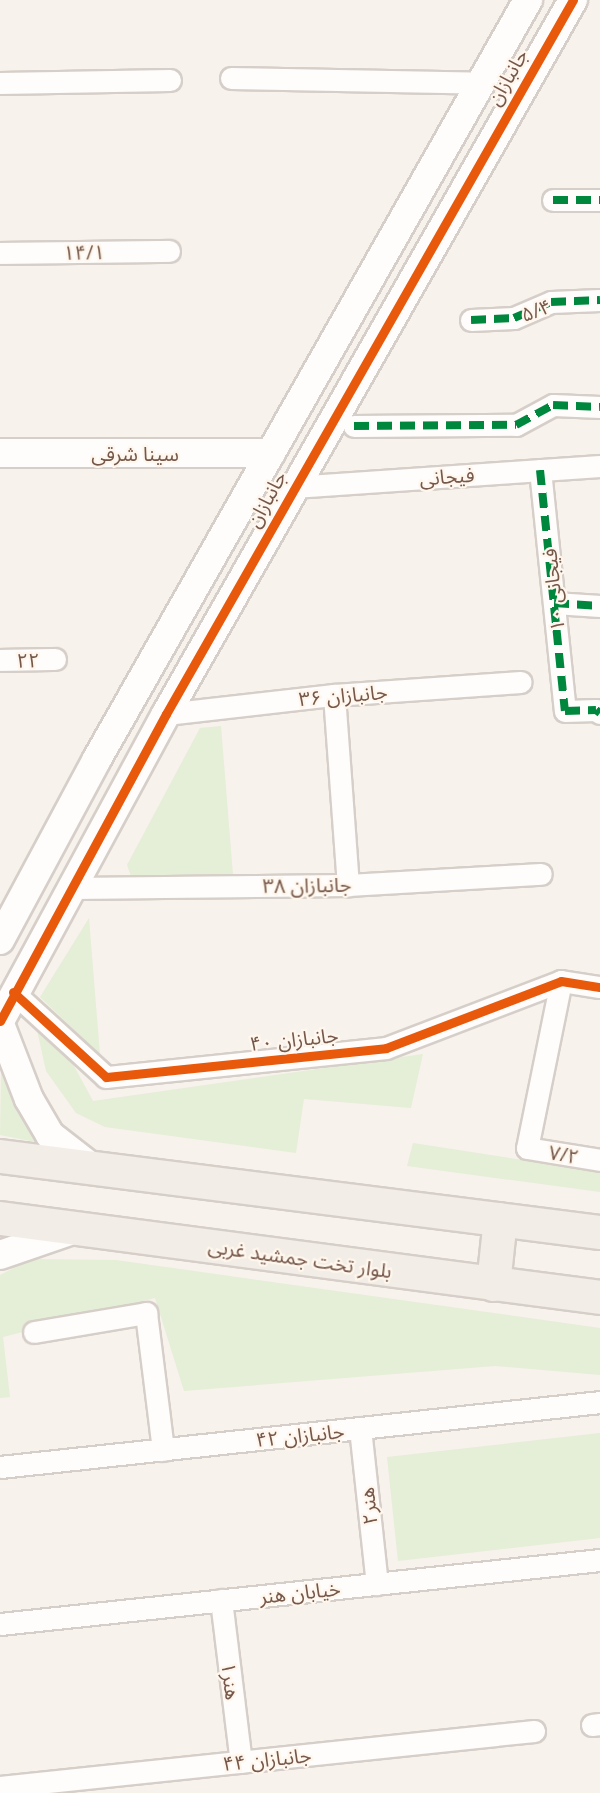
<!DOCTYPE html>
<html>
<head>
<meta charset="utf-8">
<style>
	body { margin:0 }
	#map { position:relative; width:600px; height:1793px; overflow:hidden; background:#f7f2ec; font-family:"Open Sans","Noto Sans Arabic",sans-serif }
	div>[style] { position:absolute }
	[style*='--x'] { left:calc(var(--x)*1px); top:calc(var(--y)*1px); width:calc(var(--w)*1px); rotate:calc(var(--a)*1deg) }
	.green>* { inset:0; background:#e5eed7 }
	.roads { filter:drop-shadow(2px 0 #d6cec8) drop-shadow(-2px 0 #d6cec8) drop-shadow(0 2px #d6cec8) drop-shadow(0 -2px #d6cec8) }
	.street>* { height:21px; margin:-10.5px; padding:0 10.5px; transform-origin:10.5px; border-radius:10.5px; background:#fefdfc }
	.secondary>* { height:28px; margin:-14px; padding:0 14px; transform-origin:14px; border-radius:14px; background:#fefdfc }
	.primary>* { height:33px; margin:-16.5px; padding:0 16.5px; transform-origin:16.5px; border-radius:16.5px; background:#f2ede6 }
	.quiet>* { height:8px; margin-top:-4px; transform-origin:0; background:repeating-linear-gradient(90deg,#00873e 0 15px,transparent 0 23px) }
	.cycleway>* { height:9px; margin:-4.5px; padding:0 4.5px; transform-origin:4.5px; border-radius:4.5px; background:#e8590c }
	span { translate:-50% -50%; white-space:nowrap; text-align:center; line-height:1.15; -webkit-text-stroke:4.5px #fff7ed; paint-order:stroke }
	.street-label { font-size:20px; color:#76584b }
</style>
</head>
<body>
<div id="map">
	<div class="green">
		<i style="clip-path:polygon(221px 726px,233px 875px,132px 879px,127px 865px,200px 728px)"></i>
		<i style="clip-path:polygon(89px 918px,100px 1055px,40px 997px)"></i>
		<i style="clip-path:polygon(37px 1030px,45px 1031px,67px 1053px,93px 1101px,423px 1054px,411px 1108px,304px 1099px,296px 1153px,105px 1127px,76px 1113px,46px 1071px)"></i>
		<i style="clip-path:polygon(1px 1072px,15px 1107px,40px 1143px,0 1135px)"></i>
		<i style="clip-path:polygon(413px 1143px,600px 1172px,600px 1192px,407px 1166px)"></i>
		<i style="clip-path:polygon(31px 1259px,116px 1260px,600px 1328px,600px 1375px,495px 1366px,184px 1391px,155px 1298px,3px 1337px,10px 1397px,0 1398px,0 1275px)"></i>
		<i style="clip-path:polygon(600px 1433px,600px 1538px,398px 1561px,387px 1457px)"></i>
	</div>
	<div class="roads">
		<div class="street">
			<i style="--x:231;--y:78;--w:252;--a:1.1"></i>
			<i style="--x:0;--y:83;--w:170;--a:-1"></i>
			<i style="--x:553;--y:200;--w:47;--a:0"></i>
			<i style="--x:0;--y:253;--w:169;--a:-0.7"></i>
			<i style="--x:471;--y:320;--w:43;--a:-2.7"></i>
			<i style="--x:514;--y:318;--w:40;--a:-23.4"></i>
			<i style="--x:551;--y:302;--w:49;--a:-2.3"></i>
			<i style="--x:354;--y:426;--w:162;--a:-0.4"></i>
			<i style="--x:516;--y:425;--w:42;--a:-28.4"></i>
			<i style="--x:553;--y:405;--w:47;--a:2.4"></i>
			<i style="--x:540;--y:470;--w:242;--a:84.1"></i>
			<i style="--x:565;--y:711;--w:31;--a:-2"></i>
			<i style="--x:596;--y:710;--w:5;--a:37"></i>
			<i style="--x:293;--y:487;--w:308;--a:-3.9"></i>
			<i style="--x:554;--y:603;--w:46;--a:3.7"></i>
			<i style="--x:0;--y:660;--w:55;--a:-1"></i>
			<i style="--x:334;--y:695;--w:191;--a:85.8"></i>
			<i style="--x:166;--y:714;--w:169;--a:-6.5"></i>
			<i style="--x:334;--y:695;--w:187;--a:-4"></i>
			<i style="--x:73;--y:888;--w:275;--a:-0.6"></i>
			<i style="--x:348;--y:885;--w:193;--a:-3.3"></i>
			<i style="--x:561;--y:981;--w:170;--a:101.5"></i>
			<i style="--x:527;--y:1148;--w:74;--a:9.3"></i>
			<i style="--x:13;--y:992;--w:126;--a:42.4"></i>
			<i style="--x:106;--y:1077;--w:281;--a:-5.9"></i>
			<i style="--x:386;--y:1048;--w:187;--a:-20.9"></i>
			<i style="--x:561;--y:981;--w:39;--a:9"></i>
			<i style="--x:34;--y:1332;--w:114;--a:-9.6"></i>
			<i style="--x:146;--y:1313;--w:138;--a:82.9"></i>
			<i style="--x:360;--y:1428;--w:157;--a:83.8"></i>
			<i style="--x:0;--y:1467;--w:604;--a:-6.18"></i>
			<i style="--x:221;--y:1600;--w:163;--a:83"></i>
			<i style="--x:0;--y:1624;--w:603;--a:-6.09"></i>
			<i style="--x:592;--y:1725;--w:8;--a:-7"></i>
			<i style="--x:0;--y:1787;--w:537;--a:-5.99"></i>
		</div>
		<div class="secondary">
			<i style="--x:0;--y:453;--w:271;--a:0"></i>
			<i style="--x:0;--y:940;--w:205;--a:-61.8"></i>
			<i style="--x:97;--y:759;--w:873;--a:-60.41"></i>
			<i style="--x:0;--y:1021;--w:349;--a:-61.6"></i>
			<i style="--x:166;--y:714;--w:822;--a:-60.32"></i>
			<i style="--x:0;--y:1024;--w:80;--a:68.9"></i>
			<i style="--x:29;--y:1099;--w:42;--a:59.7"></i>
			<i style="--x:50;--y:1135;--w:51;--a:37.8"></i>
			<i style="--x:0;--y:1255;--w:83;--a:-18.9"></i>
		</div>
		<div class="primary">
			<i style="--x:0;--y:1156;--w:605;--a:7.22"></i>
			<i style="--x:0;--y:1218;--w:605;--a:7.5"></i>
			<i style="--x:493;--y:1284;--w:65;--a:-83.9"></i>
		</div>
	</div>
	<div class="quiet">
		<i style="--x:553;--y:200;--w:47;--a:0"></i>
		<i style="--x:471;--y:320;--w:43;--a:-2.7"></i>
		<i style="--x:514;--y:318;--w:40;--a:-23.4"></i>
		<i style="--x:551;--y:302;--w:49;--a:-2.3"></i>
		<i style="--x:354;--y:426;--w:162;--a:-0.4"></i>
		<i style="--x:516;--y:425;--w:42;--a:-28.4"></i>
		<i style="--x:553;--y:405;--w:47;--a:2.4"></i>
		<i style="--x:540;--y:470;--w:242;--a:84.1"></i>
		<i style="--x:565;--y:711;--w:31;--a:-2"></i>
		<i style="--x:596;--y:710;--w:5;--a:37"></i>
		<i style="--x:554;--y:603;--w:46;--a:3.7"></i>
	</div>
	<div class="cycleway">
		<i style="--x:13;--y:992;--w:126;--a:42.4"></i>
		<i style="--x:106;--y:1077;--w:281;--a:-5.9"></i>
		<i style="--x:386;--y:1048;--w:187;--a:-20.9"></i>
		<i style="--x:561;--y:981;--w:39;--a:9"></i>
		<i style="--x:0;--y:1021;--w:349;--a:-61.6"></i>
		<i style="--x:166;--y:714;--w:822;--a:-60.32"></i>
	</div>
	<div class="street-label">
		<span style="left:507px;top:77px;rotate:-60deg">جانبازان</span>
		<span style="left:84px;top:252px;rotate:-1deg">۱۴/۱</span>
		<span style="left:536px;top:310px;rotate:-20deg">۵/۴</span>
		<span style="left:135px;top:453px">سینا شرقی</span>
		<span style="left:447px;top:476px;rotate:-4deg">فیجانی</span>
		<span style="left:266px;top:499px;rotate:-61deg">جانبازان</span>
		<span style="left:553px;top:590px;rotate:-96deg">فیجانی ۱۰</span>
		<span style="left:28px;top:660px;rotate:-1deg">۲۲</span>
		<span style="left:343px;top:695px;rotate:-5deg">۳۶ جانبازان</span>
		<span style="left:307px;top:885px;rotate:-1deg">۳۸ جانبازان</span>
		<span style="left:294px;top:1039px;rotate:-6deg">۴۰ جانبازان</span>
		<span style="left:564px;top:1154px;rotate:9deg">۷/۲</span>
		<span style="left:300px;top:1258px;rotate:8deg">بلوار تخت جمشید غربی</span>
		<span style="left:300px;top:1435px;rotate:-6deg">۴۲ جانبازان</span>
		<span style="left:368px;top:1506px;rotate:-96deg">هنر۲</span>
		<span style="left:300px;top:1592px;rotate:-6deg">خیابان هنر</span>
		<span style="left:231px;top:1681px;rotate:83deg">هنر۱</span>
		<span style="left:267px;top:1759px;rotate:-6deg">۴۴ جانبازان</span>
	</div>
</div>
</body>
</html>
